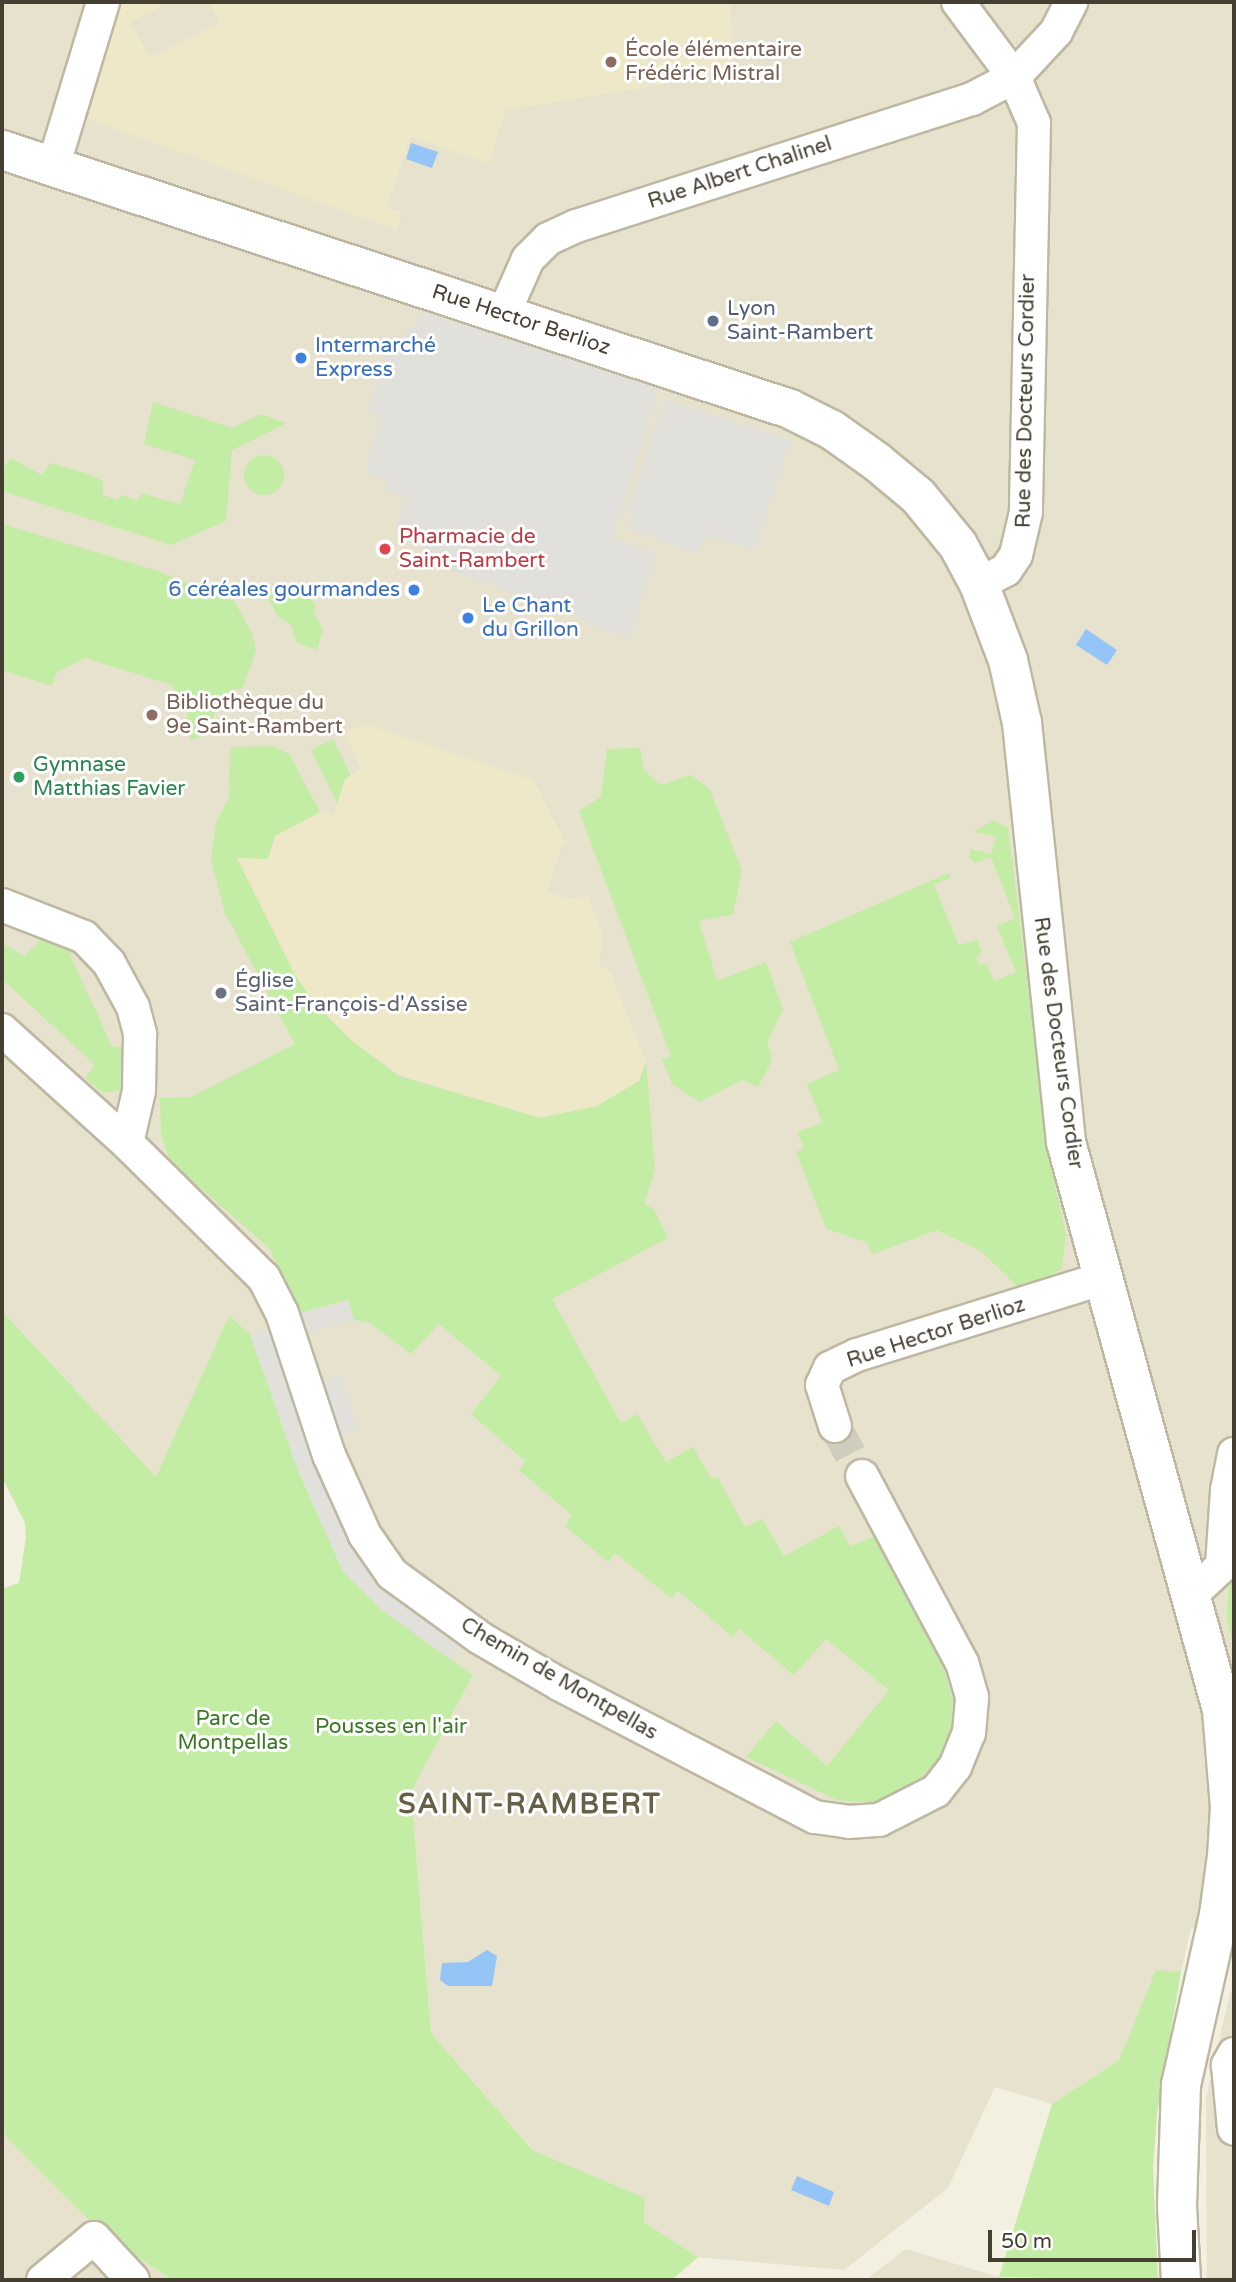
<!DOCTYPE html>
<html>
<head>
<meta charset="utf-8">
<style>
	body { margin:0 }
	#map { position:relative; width:1236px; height:2282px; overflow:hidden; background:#f3efe1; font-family:"Varela Round",sans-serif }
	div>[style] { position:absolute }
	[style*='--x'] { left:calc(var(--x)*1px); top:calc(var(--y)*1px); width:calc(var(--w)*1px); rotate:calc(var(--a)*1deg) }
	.residential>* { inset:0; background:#e7e2ce }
	.education>* { inset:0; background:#eee8c9 }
	.green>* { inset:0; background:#c3eca4 }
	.round { border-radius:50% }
	.parking>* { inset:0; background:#e2e0db }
	.water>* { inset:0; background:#95c4f7 }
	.minor-tunnel>* { height:32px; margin-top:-16px; transform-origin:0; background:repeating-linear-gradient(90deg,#d0ccbe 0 32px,transparent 0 48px) }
	.roads { filter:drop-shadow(2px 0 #beb8a3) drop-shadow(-2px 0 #beb8a3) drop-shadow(0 2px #beb8a3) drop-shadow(0 -2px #beb8a3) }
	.minor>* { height:32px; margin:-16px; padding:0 16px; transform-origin:16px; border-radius:16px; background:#fff }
	.tertiary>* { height:38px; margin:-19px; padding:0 19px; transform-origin:19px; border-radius:19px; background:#fff }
	.dots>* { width:19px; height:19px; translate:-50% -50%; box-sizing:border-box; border:4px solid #fff; border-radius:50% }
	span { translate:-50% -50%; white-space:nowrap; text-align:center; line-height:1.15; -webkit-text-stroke:6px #fff; paint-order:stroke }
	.education-label { font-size:21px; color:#785e54 }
	.left { translate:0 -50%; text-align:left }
	.street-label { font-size:21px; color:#443f31 }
	.service-label { font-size:21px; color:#4e5e75 }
	.shop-label { font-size:21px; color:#366cbe }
	.right { translate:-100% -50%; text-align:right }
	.health-label { font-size:21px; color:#be3a42 }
	.leisure-label { font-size:21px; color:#27864d }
	.worship-label { font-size:21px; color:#5b616d }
	.park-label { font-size:21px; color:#377b20 }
	.district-label { font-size:28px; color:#685f47; font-weight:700; letter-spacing:2px }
	.frame { position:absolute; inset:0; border:4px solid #443f31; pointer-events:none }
	.scale { position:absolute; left:988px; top:2230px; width:208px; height:32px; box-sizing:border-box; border:4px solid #443f31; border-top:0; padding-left:9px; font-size:21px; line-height:24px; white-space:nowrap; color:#443f31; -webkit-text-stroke:5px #fff; paint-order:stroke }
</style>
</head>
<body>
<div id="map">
	<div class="residential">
		<i style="clip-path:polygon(2px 2px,1234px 2px,1234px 1542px,1226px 1616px,1234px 1648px,1234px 1928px,1191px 1928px,1181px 1972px,1156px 1971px,1119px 2060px,1052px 2104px,995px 2087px,948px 2188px,844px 2270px,698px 2257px,644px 2222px,645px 2198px,532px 2150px,431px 2033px,411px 1792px,473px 1675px,382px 1610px,229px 1317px,156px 1478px,2px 1311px)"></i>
		<i style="clip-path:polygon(1234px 1990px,1234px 2280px,1207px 2280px,1206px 2098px,1230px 1992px)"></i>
		<i style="clip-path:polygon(2px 2121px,6px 2137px,106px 2237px,173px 2280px,2px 2280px)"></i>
		<i style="clip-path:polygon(906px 2249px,999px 2277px,1015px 2280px,865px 2280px)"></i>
	</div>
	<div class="education">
		<i style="clip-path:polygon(121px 2px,170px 2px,130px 22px,150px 57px,220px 22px,208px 2px,730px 2px,734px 73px,506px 110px,489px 163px,411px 137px,386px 207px,402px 212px,397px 230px,88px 119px)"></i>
		<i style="clip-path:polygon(364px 724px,533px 780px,566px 843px,562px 845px,547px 892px,570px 899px,588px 896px,603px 934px,599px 965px,610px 972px,646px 1062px,639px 1081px,596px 1106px,540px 1118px,399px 1075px,351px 1040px,316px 1005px,295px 975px,229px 849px,320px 812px,334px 814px,345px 778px,361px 769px,345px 734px)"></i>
	</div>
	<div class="green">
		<i style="clip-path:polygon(153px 402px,233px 428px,260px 414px,287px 423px,232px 450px,226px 521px,171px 545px,2px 491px,2px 471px,10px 458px,42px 475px,51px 463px,88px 474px,103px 481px,103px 495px,118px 500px,121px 495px,138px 501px,141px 493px,180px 504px,195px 460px,144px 444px)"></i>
		<i class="round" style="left:244px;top:455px;width:40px;height:40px"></i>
		<i style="clip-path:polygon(2px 524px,155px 570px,234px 601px,252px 633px,256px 650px,243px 687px,221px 696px,207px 733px,192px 740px,183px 728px,188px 713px,172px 685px,85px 658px,56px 673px,52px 686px,2px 670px)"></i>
		<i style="clip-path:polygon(284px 583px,307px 593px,316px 607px,314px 613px,323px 630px,317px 650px,296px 642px,291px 625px,277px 616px,269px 600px,272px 589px)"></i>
		<i style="clip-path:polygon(333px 739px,351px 775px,345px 779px,337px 803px,311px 750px)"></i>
		<i style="clip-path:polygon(274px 746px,290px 755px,320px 812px,275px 836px,268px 859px,237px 858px,295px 975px,316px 1005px,351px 1040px,399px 1076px,540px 1118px,597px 1106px,639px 1081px,646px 1062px,655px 1170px,644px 1204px,654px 1209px,668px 1238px,552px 1299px,621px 1423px,637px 1414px,666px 1462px,693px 1447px,711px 1478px,718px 1478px,745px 1527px,762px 1519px,784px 1556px,839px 1526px,850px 1546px,876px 1536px,941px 1658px,953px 1701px,951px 1730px,942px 1755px,921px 1779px,899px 1794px,870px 1803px,837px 1800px,746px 1757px,776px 1721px,827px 1766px,889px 1690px,826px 1639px,794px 1675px,739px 1629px,733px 1637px,678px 1591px,671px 1598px,615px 1553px,608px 1562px,565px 1526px,572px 1515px,519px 1470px,525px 1461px,471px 1414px,501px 1376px,439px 1324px,411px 1354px,370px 1323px,354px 1320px,348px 1300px,301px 1313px,269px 1248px,170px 1161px,161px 1134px,160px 1098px,191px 1097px,295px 1044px,225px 913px,211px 859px,216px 823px,229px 797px,230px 751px,234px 747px)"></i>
		<i style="clip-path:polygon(640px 748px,644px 770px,660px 785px,691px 775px,709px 788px,742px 870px,733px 914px,699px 921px,717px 981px,766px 962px,783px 1009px,767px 1043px,772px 1060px,758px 1087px,742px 1080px,699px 1102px,672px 1084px,662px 1059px,671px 1056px,579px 811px,601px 797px,607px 749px)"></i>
		<i style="clip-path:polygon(993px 820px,1008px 828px,1051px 1169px,1066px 1234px,1062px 1268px,1041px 1283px,1021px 1290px,981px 1251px,937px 1230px,873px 1254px,866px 1242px,826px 1229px,796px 1152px,804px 1148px,797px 1132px,822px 1123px,807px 1084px,839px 1070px,790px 942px,949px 873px,950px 878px,934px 885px,959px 945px,977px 940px,982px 952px,976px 958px,980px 964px,987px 964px,994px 981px,1016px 972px,997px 926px,1015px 918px,991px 857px,975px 863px,969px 858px,971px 849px,991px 854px,996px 836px,974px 832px)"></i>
		<i style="clip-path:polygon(54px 928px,80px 946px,70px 955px,112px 1046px,133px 1049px,133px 1077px,122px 1090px,103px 1093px,85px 1078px,95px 1065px,2px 979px,2px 943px,24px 956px)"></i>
		<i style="clip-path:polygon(2px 1311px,156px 1477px,229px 1316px,250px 1334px,298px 1470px,343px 1571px,382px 1610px,473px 1675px,411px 1792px,431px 2033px,532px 2150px,645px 2198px,644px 2222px,698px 2257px,672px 2280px,173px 2280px,106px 2237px,6px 2137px,2px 2121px,2px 1589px,19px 1583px,26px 1537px,25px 1523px,2px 1477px)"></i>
		<i style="clip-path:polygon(1234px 1542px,1234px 1648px,1226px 1616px)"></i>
		<i style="clip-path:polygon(1156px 1970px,1181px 1972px,1157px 2113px,1153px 2168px,1158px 2280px,999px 2277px,1052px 2104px,1119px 2060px)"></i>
	</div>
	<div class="parking">
		<i style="clip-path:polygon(425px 313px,659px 388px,613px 538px,656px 553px,630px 639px,421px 558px,421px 537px,396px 528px,406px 497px,386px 489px,389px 480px,366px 473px,380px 416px,368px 410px,386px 353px)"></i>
		<i style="clip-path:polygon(664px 399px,791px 440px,755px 549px,704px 537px,698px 553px,626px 529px,632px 514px,627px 512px)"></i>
		<i style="clip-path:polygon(348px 1300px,354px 1320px,307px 1333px,301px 1313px)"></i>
		<i style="clip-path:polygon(274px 1326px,347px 1524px,467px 1637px,451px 1660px,382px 1610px,343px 1571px,298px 1470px,250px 1334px)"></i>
		<i style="clip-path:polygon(341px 1375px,359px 1429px,339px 1436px,321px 1381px)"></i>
	</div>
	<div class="water">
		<i style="clip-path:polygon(411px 143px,438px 152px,432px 168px,406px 159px)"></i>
		<i style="clip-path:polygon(1086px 629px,1117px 650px,1107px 665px,1076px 645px)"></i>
		<i style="clip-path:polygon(487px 1950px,497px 1956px,492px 1986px,448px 1986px,440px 1980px,442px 1963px,468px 1962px)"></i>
		<i style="clip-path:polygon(797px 2176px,834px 2192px,829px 2206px,791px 2190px)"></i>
	</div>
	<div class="minor-tunnel">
		<i style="--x:835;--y:1426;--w:57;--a:61.6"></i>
	</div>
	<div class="roads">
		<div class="minor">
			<i style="--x:958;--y:2;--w:94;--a:53.3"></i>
			<i style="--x:1014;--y:77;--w:50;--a:66.5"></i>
			<i style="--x:1034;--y:123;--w:389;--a:91.2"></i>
			<i style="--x:1026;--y:512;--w:44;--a:103.1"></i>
			<i style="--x:1016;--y:555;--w:18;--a:124"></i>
			<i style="--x:1006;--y:570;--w:30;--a:153"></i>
			<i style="--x:53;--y:167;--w:172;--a:-73.1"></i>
			<i style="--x:504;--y:313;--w:59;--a:-66"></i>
			<i style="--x:528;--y:259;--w:28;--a:-45"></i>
			<i style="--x:548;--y:239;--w:31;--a:-25"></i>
			<i style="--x:576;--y:226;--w:416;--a:-17.8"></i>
			<i style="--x:972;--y:99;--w:47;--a:-27.6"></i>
			<i style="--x:1014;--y:77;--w:62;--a:-47"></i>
			<i style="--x:1056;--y:32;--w:34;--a:-63"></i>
			<i style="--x:2;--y:905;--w:88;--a:21.3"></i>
			<i style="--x:84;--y:937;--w:36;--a:46"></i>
			<i style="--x:109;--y:963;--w:50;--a:61.4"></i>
			<i style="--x:133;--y:1007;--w:28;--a:75"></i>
			<i style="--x:140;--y:1034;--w:57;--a:91"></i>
			<i style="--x:139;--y:1091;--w:53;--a:103"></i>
			<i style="--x:2;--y:1030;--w:169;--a:42.1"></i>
			<i style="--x:127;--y:1143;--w:192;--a:44.6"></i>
			<i style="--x:264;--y:1278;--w:39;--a:63"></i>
			<i style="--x:282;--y:1313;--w:150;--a:71.7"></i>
			<i style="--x:329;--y:1455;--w:88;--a:65.8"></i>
			<i style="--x:365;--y:1535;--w:47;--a:55.3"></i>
			<i style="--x:392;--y:1574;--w:109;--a:36"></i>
			<i style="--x:480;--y:1638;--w:91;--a:30.2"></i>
			<i style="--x:559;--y:1684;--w:288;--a:27.5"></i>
			<i style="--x:815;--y:1817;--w:34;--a:8"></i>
			<i style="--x:849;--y:1822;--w:30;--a:-4"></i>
			<i style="--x:879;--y:1820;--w:64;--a:-27"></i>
			<i style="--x:936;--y:1791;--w:31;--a:-52"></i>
			<i style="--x:955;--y:1767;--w:37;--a:-68"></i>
			<i style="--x:969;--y:1733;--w:36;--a:-85"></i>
			<i style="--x:972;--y:1697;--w:35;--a:-106"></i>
			<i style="--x:962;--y:1663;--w:212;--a:-118.1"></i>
			<i style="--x:835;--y:1426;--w:43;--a:-107.6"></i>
			<i style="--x:822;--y:1385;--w:19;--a:-65"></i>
			<i style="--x:830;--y:1368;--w:30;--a:-26"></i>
			<i style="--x:857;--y:1355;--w:256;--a:-17.3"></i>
			<i style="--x:1192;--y:1594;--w:41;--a:-43"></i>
			<i style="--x:1222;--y:1566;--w:76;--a:-86.2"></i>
			<i style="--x:1227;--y:1490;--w:37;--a:-79"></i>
			<i style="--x:1234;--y:2054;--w:13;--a:119"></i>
			<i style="--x:1228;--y:2065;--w:64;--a:84.6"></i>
			<i style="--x:43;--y:2280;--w:66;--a:-39.5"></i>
			<i style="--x:94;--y:2238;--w:57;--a:47.1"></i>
		</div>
		<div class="tertiary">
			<i style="--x:2;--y:150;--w:829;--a:18.19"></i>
			<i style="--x:790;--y:409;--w:47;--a:26.6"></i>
			<i style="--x:832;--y:430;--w:55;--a:35.4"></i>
			<i style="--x:877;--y:462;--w:53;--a:39.7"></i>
			<i style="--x:918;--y:496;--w:63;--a:50.8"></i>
			<i style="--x:958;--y:545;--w:44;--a:61.7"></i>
			<i style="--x:979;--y:584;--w:81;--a:69.1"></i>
			<i style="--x:1008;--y:660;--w:65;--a:77.5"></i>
			<i style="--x:1022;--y:723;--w:421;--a:84"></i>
			<i style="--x:1066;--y:1142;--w:589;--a:74.64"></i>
			<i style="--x:1222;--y:1710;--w:97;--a:85.3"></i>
			<i style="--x:1230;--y:1807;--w:49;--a:93.5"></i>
			<i style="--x:1227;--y:1856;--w:60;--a:97.7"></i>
			<i style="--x:1219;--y:1915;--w:174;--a:102.6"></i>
			<i style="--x:1181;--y:2085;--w:121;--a:91.9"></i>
			<i style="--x:1177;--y:2206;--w:74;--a:86.9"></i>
		</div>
	</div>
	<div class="dots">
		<i style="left:611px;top:62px;background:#8d6e63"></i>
		<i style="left:713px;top:321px;background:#5c6f8a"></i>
		<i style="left:301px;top:358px;background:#3f7fe0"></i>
		<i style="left:385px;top:549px;background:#e0444e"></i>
		<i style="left:414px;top:590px;background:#3f7fe0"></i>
		<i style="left:468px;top:618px;background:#3f7fe0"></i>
		<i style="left:152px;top:715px;background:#8d6e63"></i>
		<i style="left:19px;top:777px;background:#2e9e5b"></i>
		<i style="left:221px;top:993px;background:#6b7280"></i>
	</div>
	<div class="education-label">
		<span class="left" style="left:625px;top:62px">École élémentaire<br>Frédéric Mistral</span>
		<span class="left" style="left:166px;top:715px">Bibliothèque du<br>9e Saint-Rambert</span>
	</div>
	<div class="street-label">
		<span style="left:740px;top:173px;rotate:-18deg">Rue Albert Chalinel</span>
		<span style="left:521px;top:320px;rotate:18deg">Rue Hector Berlioz</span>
		<span style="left:1026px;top:401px;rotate:-89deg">Rue des Docteurs Cordier</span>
		<span style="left:1058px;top:1043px;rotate:82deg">Rue des Docteurs Cordier</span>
		<span style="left:936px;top:1333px;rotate:-18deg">Rue Hector Berlioz</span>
		<span style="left:559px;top:1679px;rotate:30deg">Chemin de Montpellas</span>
	</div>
	<div class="service-label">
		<span class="left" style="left:727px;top:321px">Lyon<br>Saint-Rambert</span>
	</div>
	<div class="shop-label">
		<span class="left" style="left:315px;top:358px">Intermarché<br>Express</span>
		<span class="right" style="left:400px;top:590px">6 céréales gourmandes</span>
		<span class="left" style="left:482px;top:618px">Le Chant<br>du Grillon</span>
	</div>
	<div class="health-label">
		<span class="left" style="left:399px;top:549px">Pharmacie de<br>Saint-Rambert</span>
	</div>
	<div class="leisure-label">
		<span class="left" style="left:33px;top:777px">Gymnase<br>Matthias Favier</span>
	</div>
	<div class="worship-label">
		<span class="left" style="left:235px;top:993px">Église<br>Saint-François-d'Assise</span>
	</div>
	<div class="park-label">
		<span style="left:233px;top:1731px">Parc de<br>Montpellas</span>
		<span style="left:391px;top:1727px">Pousses en l'air</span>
	</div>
	<div class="district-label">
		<span style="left:530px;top:1804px">SAINT-RAMBERT</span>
	</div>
	<div class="frame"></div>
	<div class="scale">50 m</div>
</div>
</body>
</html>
